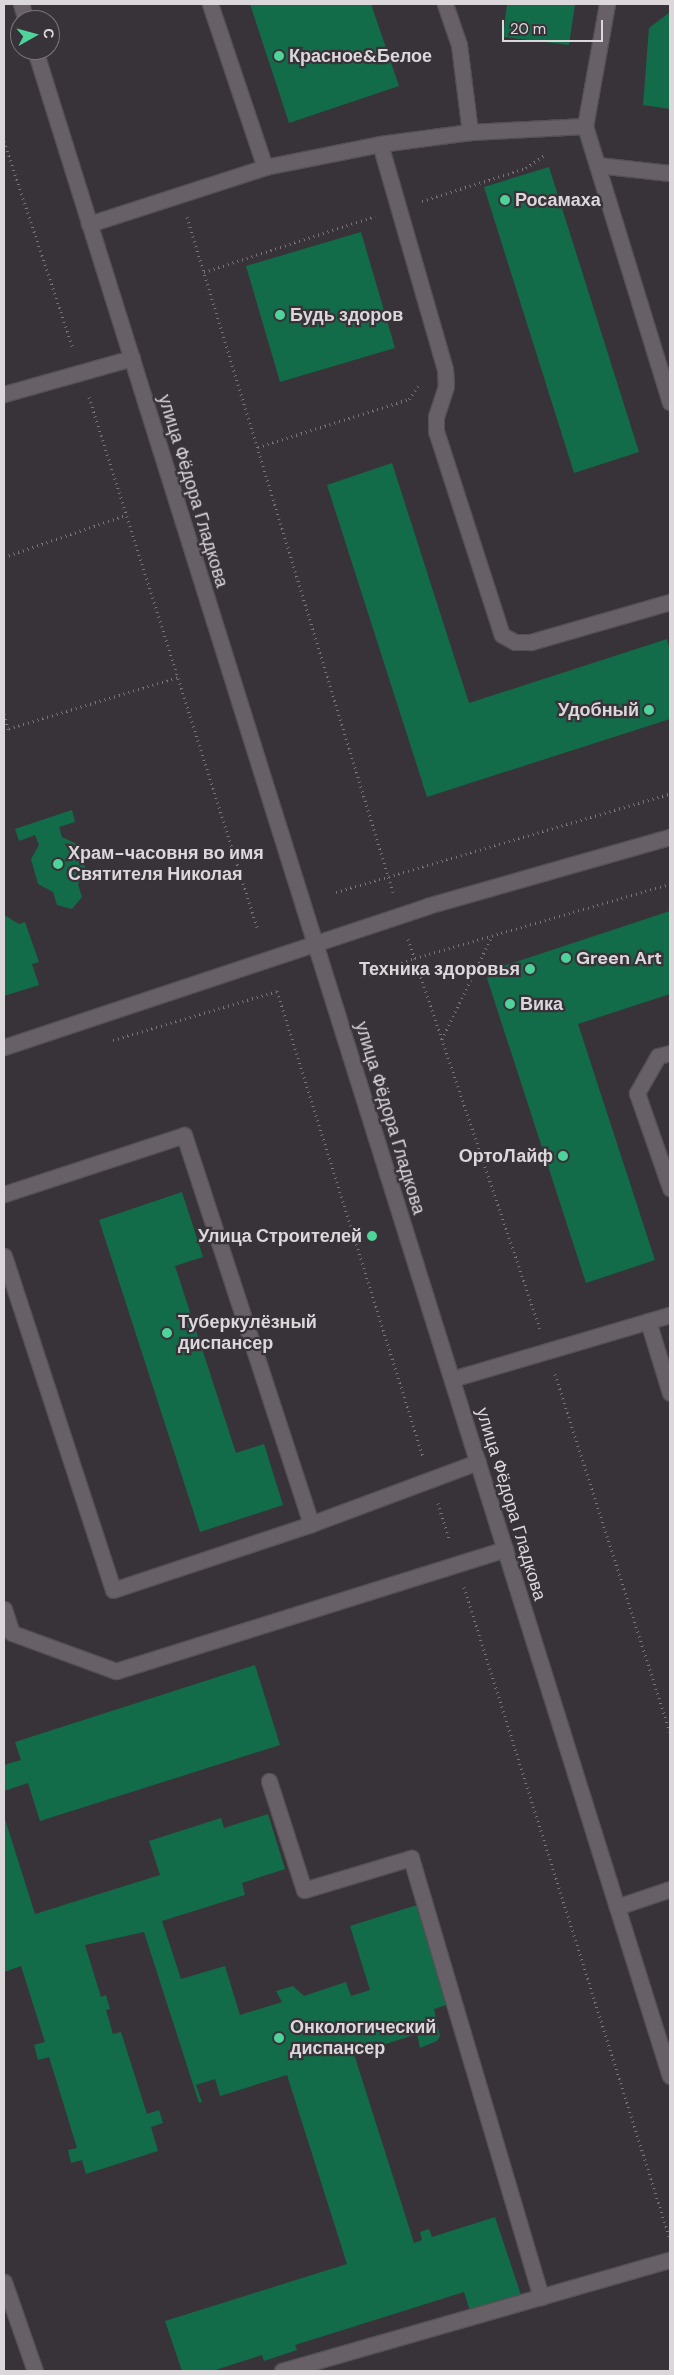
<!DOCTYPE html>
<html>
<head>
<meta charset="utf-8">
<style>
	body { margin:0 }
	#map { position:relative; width:674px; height:2375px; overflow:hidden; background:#383338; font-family:"DM Sans",sans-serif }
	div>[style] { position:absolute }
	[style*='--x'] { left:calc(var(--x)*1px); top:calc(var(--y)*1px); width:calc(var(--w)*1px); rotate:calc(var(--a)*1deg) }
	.building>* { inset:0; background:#126c49 }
	.path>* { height:3px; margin-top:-1.5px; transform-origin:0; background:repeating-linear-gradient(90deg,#797479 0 1px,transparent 0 5px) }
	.roads { filter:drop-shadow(1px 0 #545054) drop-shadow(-1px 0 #545054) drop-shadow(0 1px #545054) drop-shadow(0 -1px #545054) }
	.service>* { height:15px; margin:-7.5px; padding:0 7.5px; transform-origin:7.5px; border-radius:7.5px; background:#676167 }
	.minor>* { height:15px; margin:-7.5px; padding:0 7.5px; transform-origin:7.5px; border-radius:7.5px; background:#676167 }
	.tertiary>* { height:15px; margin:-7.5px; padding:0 7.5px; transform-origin:7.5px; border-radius:7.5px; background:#676167 }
	.dots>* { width:14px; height:14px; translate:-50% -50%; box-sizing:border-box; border:2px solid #383338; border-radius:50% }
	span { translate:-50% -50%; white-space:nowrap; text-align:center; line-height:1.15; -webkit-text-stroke:4.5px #383338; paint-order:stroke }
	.poi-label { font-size:18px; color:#dbd7db; font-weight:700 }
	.left { translate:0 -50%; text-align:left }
	.right { translate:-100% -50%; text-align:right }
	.street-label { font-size:18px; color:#dbd7db }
	.frame { position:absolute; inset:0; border:5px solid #dbd7db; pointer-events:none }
	.north { position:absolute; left:10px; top:10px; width:50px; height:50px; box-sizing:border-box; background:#383338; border:1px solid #797579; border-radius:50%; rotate:83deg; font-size:14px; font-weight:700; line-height:20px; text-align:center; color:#dbd7db }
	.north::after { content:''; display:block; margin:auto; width:18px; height:22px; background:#4ed39a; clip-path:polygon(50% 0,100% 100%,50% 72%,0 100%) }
	.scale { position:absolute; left:502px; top:20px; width:101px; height:22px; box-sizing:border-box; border:2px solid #dbd7db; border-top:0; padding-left:6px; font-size:15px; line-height:18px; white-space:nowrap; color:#dbd7db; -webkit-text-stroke:4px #383338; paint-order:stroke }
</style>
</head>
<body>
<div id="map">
	<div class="building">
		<i style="clip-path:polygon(250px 4px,371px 4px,399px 86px,289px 123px)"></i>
		<i style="clip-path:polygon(507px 4px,575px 4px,569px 45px,503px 37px)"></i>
		<i style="clip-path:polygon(670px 12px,670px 109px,643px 105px,649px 28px)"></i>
		<i style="clip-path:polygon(549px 167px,639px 452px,574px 473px,484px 187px)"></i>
		<i style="clip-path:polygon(361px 232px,395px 348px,280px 382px,246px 266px)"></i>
		<i style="clip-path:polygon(392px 463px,469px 703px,667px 639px,670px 651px,670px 719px,427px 797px,327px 485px)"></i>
		<i style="clip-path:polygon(72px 810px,75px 822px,59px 827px,62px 837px,77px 844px,86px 869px,78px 884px,82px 897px,72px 909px,57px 905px,53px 892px,38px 884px,31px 859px,39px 845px,35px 835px,19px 841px,15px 829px)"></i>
		<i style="clip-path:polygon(670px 911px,670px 994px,578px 1024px,655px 1260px,586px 1283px,485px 972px)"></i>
		<i style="clip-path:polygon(4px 915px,19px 924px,25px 922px,39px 962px,32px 964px,39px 985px,4px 996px)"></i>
		<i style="clip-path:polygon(182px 1192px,203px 1257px,175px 1266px,236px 1453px,264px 1444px,283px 1505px,200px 1532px,99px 1220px)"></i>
		<i style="clip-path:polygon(255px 1665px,280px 1745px,40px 1821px,28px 1783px,4px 1791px,4px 1765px,21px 1760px,15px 1742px)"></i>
		<i style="clip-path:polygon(268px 1814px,285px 1869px,242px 1883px,245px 1895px,162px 1921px,181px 1979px,225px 1966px,240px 2015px,282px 2002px,276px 1991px,293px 1986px,304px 1996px,346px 1982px,351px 1996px,370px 1990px,350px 1926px,417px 1905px,449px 2004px,434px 2009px,440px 2036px,437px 2041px,420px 2048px,417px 2034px,354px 2054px,414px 2243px,422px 2240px,420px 2232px,429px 2229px,432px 2237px,495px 2217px,521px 2295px,470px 2311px,464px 2292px,295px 2345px,297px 2350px,264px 2361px,262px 2355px,212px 2371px,182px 2371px,165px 2321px,347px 2264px,287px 2075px,220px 2096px,215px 2079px,196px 2085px,202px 2102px,199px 2103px,144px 1932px,85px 1945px,101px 1997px,106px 1995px,110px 2009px,106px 2010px,113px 2034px,121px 2032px,147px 2114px,159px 2110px,163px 2123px,151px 2127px,158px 2151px,86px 2174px,82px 2160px,71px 2163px,68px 2150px,77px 2148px,49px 2057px,38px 2060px,34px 2045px,45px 2042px,21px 1966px,4px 1972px,4px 1816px,35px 1914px,160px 1875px,149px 1841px,221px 1818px,224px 1828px)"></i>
	</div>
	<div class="path">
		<i style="--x:4;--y:141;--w:218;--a:71.6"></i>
		<i style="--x:422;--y:201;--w:109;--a:-17.6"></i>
		<i style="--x:526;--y:168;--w:24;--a:-35"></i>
		<i style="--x:187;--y:217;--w:706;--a:73.03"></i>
		<i style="--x:204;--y:272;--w:180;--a:-18.1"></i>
		<i style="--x:89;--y:397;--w:559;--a:72.41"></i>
		<i style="--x:258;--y:447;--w:158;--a:-17.6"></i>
		<i style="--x:409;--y:399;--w:16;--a:-55"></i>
		<i style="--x:4;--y:557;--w:129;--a:-19"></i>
		<i style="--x:4;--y:714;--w:16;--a:75"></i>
		<i style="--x:4;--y:730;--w:182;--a:-16.9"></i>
		<i style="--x:336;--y:892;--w:348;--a:-16.4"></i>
		<i style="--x:408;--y:939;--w:411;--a:71.3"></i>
		<i style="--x:364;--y:976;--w:54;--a:-19.4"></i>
		<i style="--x:415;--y:958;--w:266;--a:-16.2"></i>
		<i style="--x:442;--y:1039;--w:114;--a:-64.1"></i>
		<i style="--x:113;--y:1040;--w:171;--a:-16.6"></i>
		<i style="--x:277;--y:991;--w:488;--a:72.6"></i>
		<i style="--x:555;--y:1374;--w:377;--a:72.2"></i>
		<i style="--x:438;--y:1503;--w:39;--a:73"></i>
		<i style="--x:464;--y:1587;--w:681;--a:72.47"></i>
	</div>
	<div class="roads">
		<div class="service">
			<i style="--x:210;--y:4;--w:172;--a:71.4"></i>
			<i style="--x:445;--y:4;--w:43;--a:71.1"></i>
			<i style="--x:459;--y:45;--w:88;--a:82.8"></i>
			<i style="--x:607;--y:4;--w:124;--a:100.2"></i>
			<i style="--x:585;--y:126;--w:289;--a:72.9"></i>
			<i style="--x:380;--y:144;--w:234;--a:73.9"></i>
			<i style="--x:445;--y:369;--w:17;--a:87"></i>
			<i style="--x:446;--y:386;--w:33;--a:108"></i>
			<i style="--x:436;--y:417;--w:14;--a:90"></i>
			<i style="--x:436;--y:431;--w:214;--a:72.1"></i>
			<i style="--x:502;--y:635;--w:15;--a:28"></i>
			<i style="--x:515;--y:642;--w:16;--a:0"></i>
			<i style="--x:531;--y:642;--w:145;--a:-16.1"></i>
			<i style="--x:597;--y:165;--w:73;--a:6.3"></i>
			<i style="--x:89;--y:224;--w:185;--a:-17.9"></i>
			<i style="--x:265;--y:167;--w:117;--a:-11.3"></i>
			<i style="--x:380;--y:144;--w:91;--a:-7.6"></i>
			<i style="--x:470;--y:132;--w:115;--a:-3"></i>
			<i style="--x:4;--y:394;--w:133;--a:-15.7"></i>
			<i style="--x:670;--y:1053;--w:12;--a:166"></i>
			<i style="--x:658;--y:1056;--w:43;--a:119.6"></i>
			<i style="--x:637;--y:1093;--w:101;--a:70.8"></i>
			<i style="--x:4;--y:1194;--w:189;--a:-18.1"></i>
			<i style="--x:184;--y:1135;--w:409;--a:71.9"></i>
			<i style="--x:4;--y:1256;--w:351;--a:71.9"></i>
			<i style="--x:113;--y:1590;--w:209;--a:-18.4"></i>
			<i style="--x:311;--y:1524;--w:178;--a:-20.4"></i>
			<i style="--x:648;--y:1321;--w:75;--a:73"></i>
			<i style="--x:452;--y:1379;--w:227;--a:-16.4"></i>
			<i style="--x:4;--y:1609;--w:25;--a:72"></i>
			<i style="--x:12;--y:1633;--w:111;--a:20.1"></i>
			<i style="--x:116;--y:1671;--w:408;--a:-17.4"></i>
			<i style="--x:269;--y:1781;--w:114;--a:72.2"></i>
			<i style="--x:304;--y:1890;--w:112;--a:-16.7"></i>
			<i style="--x:411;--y:1858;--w:458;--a:73.5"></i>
			<i style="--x:617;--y:1907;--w:56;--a:-18.8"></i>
			<i style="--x:4;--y:2282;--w:94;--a:70.8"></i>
			<i style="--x:282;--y:2371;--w:404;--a:-16"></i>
		</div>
		<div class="minor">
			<i style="--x:4;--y:1047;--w:446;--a:-18.4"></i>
			<i style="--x:427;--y:906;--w:253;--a:-15.9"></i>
		</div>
		<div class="tertiary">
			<i style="--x:21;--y:4;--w:17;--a:73"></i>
			<i style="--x:35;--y:50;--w:2123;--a:72.6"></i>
		</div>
	</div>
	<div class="dots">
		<i style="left:279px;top:56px;background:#4ed39a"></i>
		<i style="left:505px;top:200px;background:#4ed39a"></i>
		<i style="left:280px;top:315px;background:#4ed39a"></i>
		<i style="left:649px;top:710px;background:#4ed39a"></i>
		<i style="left:58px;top:864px;background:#4ed39a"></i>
		<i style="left:566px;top:958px;background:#4ed39a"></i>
		<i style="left:530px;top:969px;background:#4ed39a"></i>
		<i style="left:510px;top:1004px;background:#4ed39a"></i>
		<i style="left:563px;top:1156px;background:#4ed39a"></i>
		<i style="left:372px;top:1236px;background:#4ed39a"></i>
		<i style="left:167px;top:1333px;background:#4ed39a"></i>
		<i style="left:279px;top:2038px;background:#4ed39a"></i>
	</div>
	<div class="poi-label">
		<span class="left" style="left:289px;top:56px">Красное&amp;Белое</span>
		<span class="left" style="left:515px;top:200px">Росамаха</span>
		<span class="left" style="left:290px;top:315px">Будь здоров</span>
		<span class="right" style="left:639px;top:710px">Удобный</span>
		<span class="left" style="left:68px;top:864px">Храм-часовня во имя<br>Святителя Николая</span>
		<span class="left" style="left:576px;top:958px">Green Art</span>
		<span class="right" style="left:520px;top:969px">Техника здоровья</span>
		<span class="left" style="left:520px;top:1004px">Вика</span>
		<span class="right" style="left:553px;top:1156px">ОртоЛайф</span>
		<span class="right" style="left:362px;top:1236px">Улица Строителей</span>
		<span class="left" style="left:178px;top:1333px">Туберкулёзный<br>диспансер</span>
		<span class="left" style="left:290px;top:2038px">Онкологический<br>диспансер</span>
	</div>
	<div class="street-label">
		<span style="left:193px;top:491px;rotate:73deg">улица Фёдора Гладкова</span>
		<span style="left:390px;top:1118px;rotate:73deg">улица Фёдора Гладкова</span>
		<span style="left:511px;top:1504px;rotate:73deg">улица Фёдора Гладкова</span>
	</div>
	<div class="frame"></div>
	<div class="north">С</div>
	<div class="scale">20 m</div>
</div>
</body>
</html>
